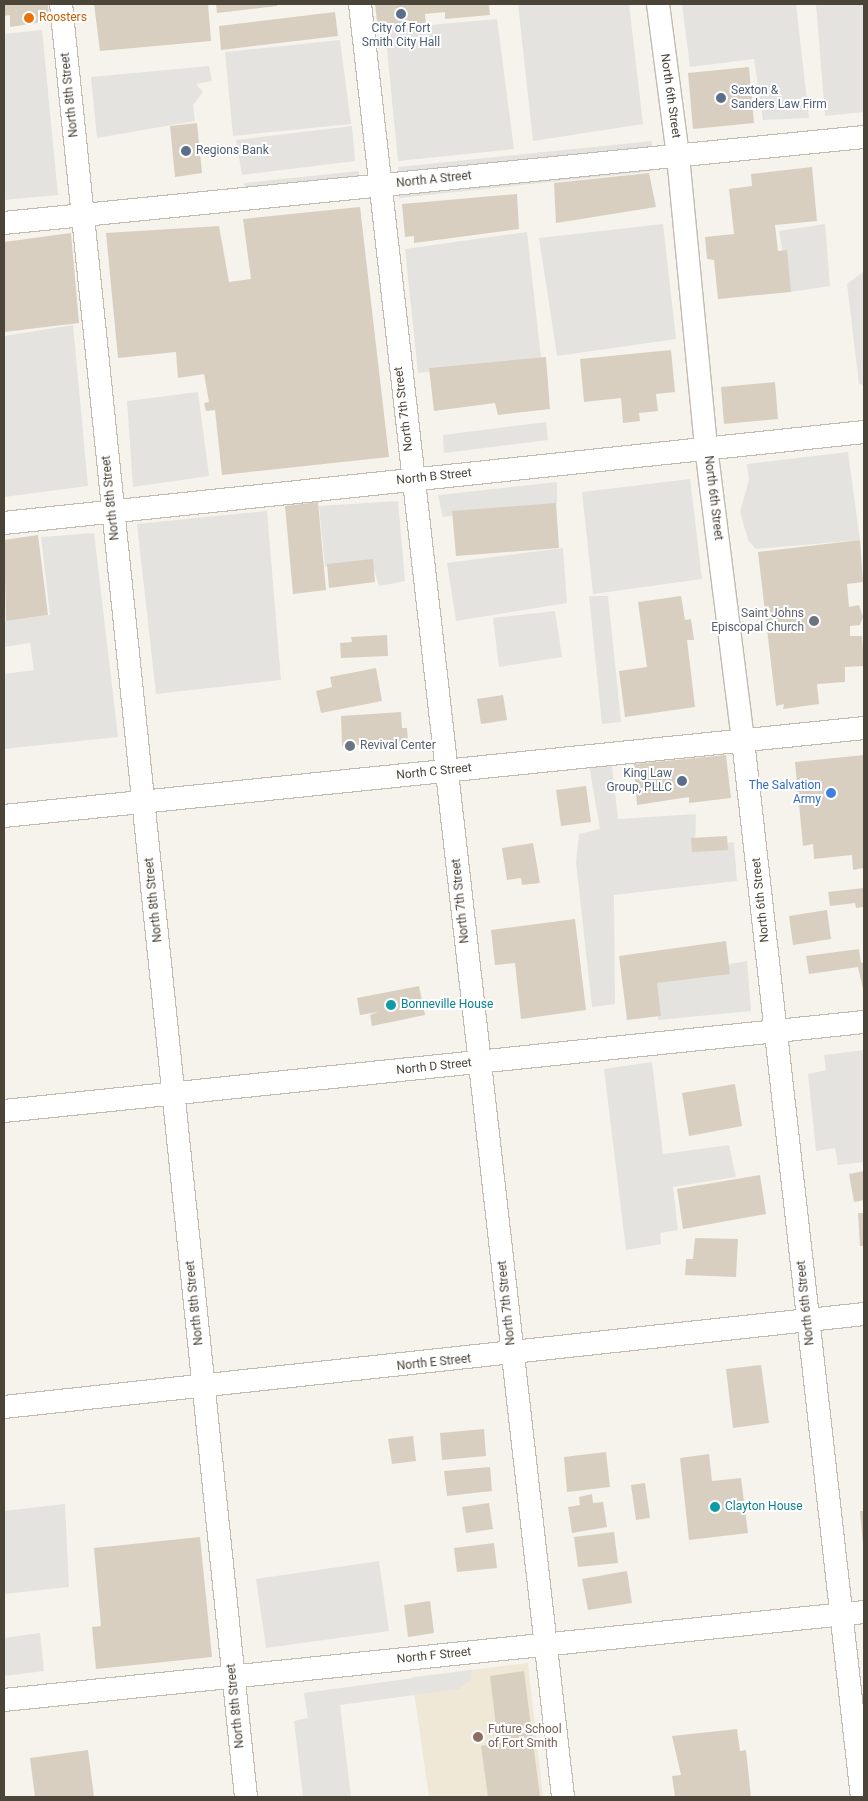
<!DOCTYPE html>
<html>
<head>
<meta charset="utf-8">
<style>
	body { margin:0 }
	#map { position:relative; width:868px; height:1801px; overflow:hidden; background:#f6f3ec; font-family:Roboto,sans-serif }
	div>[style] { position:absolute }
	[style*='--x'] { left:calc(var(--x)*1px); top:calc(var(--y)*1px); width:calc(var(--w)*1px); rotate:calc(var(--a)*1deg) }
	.education>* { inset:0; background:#efe8d6 }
	.parking>* { inset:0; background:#e5e3e0 }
	.building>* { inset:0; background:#d8cfc1 }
	.roads { filter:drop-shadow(1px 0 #c2bbae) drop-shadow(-1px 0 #c2bbae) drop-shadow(0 1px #c2bbae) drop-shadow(0 -1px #c2bbae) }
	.minor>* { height:22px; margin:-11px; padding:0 11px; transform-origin:11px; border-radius:11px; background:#fff }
	.dots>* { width:14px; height:14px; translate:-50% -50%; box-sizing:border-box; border:2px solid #fff; border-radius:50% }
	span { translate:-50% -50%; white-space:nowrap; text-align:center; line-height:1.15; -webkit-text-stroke:4px #fff; paint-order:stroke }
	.food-label { font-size:12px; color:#c56008 }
	.left { translate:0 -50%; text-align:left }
	.service-label { font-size:12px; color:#4e5e75 }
	.right { translate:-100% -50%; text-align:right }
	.street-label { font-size:12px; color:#4b4439 }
	.worship-label { font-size:12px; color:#5b616d }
	.shop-label { font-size:12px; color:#366cbe }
	.culture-label { font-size:12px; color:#0d838f }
	.education-label { font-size:12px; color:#785e54 }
	.frame { position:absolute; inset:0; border:5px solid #4b4439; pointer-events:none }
</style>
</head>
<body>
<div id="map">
	<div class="education">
		<i style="clip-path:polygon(528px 1663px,543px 1797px,429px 1797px,412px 1677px)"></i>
	</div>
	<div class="parking">
		<i style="clip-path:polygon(518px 4px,629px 4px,643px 124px,533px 141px)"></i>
		<i style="clip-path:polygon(682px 4px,796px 4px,809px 118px,763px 120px,754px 59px,690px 67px)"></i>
		<i style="clip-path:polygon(816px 4px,864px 4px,864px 112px,825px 116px)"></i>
		<i style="clip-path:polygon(497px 19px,514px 149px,398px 161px,385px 29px)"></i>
		<i style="clip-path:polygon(42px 30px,58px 195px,4px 200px,4px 34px)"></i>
		<i style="clip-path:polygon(340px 40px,351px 124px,233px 136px,225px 52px)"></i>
		<i style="clip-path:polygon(209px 66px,212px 81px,196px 84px,203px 92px,193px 105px,195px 121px,97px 138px,91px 77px)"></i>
		<i style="clip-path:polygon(352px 126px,355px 161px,242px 175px,236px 140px)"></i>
		<i style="clip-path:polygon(652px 141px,652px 148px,399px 174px,398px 167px)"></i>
		<i style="clip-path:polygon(653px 164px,654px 171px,399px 198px,398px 192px)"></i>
		<i style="clip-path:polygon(359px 171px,359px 176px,245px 189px,244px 183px)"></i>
		<i style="clip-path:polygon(663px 224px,676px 339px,557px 356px,539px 238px)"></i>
		<i style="clip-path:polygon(825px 224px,830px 286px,790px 292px,779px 231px)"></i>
		<i style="clip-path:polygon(527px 232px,541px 358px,418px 373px,405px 249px)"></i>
		<i style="clip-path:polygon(864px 271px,864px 385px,859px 384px,847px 284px)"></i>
		<i style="clip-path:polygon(73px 325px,88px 486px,4px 497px,4px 336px)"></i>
		<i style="clip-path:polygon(198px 392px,209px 476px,133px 487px,127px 401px)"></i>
		<i style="clip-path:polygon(546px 422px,548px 440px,444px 453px,443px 435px)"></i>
		<i style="clip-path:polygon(848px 452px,860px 540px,756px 549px,748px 540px,740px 512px,749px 480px,747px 464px)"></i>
		<i style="clip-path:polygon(690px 479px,702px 579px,593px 594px,582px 492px)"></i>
		<i style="clip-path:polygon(557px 482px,557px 504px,443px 517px,438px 495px)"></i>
		<i style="clip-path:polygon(398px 501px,405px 581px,379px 586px,371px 561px,325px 567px,319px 506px)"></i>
		<i style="clip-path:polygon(267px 511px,281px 680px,156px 694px,137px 524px)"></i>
		<i style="clip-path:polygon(94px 533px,118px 737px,4px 749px,4px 674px,34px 670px,30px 643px,4px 647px,4px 621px,50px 615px,41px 537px)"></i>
		<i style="clip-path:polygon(563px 548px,567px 603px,456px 621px,447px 563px)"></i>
		<i style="clip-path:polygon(589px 596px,608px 596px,621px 722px,602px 724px)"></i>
		<i style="clip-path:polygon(555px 611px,562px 657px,499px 667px,493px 618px)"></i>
		<i style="clip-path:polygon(611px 758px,618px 819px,696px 814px,695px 846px,734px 842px,737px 881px,614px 895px,615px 1004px,592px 1007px,576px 862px,579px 834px,600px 829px,589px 765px)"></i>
		<i style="clip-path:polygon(747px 961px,751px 1011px,658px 1020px,656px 977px)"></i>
		<i style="clip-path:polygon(864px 1050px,864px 1162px,838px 1165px,835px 1148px,816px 1151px,808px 1074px,826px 1070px,824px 1055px)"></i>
		<i style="clip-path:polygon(652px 1062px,663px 1154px,729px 1145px,736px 1177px,673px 1187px,678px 1230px,660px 1233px,661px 1244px,626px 1250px,604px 1069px)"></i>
		<i style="clip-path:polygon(65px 1504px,69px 1587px,4px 1594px,4px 1511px)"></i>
		<i style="clip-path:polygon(379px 1561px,389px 1631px,266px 1648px,256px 1579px)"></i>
		<i style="clip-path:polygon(40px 1633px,44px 1671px,4px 1676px,4px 1638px)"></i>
		<i style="clip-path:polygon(472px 1670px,471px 1679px,459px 1689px,340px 1705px,351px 1797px,303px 1797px,294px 1721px,308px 1718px,304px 1693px)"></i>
	</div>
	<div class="building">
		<i style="clip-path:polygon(4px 4px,48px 4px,49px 21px,10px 27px,10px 15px,4px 16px)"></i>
		<i style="clip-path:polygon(94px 4px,208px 4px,211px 41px,100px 51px)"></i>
		<i style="clip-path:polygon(216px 4px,277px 4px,277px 6px,217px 13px)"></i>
		<i style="clip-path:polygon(375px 4px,489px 4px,490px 15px,445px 19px,445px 12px,425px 14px,426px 25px,378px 30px)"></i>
		<i style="clip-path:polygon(335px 12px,338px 36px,221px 50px,219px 26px)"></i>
		<i style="clip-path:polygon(749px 67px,754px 123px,693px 129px,688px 73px)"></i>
		<i style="clip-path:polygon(197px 123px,202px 173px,175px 177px,170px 126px)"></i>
		<i style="clip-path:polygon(812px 167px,817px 221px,775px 225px,778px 251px,787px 250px,791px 292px,718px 299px,714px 260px,707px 259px,705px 237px,734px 234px,729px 189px,752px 186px,751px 174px)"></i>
		<i style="clip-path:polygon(649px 173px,656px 207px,556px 223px,554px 183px)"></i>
		<i style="clip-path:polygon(517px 194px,519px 229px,414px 243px,414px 236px,405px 237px,402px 204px)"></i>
		<i style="clip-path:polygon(360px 207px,389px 457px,222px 475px,215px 410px,206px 411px,204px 403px,209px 402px,204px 374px,178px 378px,176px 352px,118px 358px,106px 233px,219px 226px,229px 282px,251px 279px,243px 219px)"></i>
		<i style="clip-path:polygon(71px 233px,79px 323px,4px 332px,4px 242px)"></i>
		<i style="clip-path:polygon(671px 350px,675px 392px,656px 394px,658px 411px,639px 413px,640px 421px,623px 423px,621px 398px,584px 402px,580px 359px)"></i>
		<i style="clip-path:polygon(546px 357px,550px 409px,498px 415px,495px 403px,434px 411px,429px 368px)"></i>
		<i style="clip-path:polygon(775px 382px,778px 419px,724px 424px,721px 387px)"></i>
		<i style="clip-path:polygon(318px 502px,326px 590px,293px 594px,285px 506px)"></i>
		<i style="clip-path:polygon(556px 503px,559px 548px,456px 556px,452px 511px)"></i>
		<i style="clip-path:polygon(38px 535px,48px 615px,6px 621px,4px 540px)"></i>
		<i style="clip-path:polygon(860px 540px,863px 582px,847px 584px,849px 607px,859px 605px,863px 617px,860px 625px,850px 626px,850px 636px,862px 636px,864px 666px,845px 667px,845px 682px,817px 684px,819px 704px,783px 709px,784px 704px,776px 706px,758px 552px)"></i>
		<i style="clip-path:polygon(373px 559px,375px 582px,329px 588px,327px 564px)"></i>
		<i style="clip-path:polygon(681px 596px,685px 620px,691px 619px,694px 640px,687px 640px,695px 707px,625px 717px,619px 671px,647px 667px,638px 602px)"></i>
		<i style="clip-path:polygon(387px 635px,388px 656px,341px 658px,340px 643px,352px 642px,351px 637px)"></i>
		<i style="clip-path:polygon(376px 668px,382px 701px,321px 713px,316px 691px,332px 687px,330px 677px)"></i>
		<i style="clip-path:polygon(503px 695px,507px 720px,481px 724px,477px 699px)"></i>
		<i style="clip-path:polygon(401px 712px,402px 728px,407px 728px,408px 742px,342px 746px,341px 716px)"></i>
		<i style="clip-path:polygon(726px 755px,731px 798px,689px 803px,689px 797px,637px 805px,634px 764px)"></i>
		<i style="clip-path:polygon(864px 755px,864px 868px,853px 870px,852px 855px,814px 859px,813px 844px,803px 846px,795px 762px)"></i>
		<i style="clip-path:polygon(586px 786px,591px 822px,561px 826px,556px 790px)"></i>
		<i style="clip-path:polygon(727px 836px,728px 850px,692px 852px,691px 838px)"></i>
		<i style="clip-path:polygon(533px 843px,540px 883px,522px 885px,521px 878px,507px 880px,502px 848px)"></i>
		<i style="clip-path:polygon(864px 888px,864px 907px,856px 908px,855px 903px,830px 906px,828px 892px)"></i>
		<i style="clip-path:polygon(827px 910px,831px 939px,793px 945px,789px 916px)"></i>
		<i style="clip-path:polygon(575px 919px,586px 1010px,521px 1019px,515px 963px,495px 965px,491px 930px)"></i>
		<i style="clip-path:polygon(726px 941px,730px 974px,657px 983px,661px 1016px,627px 1020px,619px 956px)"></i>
		<i style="clip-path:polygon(859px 949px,861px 963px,864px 962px,864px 994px,858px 967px,809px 974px,806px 956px)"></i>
		<i style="clip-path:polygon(419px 986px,425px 1015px,372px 1026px,370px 1015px,378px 1012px,360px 1015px,357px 998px)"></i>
		<i style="clip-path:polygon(735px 1084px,742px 1126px,689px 1136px,682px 1093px)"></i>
		<i style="clip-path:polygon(864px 1171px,864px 1200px,854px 1202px,849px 1174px)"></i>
		<i style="clip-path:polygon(760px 1175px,766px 1214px,683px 1229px,677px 1189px)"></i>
		<i style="clip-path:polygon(858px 1213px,864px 1213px,864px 1246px,860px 1246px)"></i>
		<i style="clip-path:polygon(695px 1238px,738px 1239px,736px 1277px,685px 1275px,686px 1259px,693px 1259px)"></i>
		<i style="clip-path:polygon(761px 1365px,769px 1423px,733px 1428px,726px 1369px)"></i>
		<i style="clip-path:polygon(484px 1429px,486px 1456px,442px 1460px,440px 1433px)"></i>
		<i style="clip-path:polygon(413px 1436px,416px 1461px,392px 1464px,388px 1439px)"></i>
		<i style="clip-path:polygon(606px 1452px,610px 1487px,567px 1492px,564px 1457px)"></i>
		<i style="clip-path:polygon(709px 1454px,712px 1481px,741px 1478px,748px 1533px,689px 1540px,680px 1458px)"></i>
		<i style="clip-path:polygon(490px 1467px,492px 1491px,447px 1496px,444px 1471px)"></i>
		<i style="clip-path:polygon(645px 1483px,650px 1518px,636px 1520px,631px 1485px)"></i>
		<i style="clip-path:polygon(592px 1494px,593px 1503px,603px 1502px,607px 1527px,572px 1533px,568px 1507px,580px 1505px,579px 1497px)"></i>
		<i style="clip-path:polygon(489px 1503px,493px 1529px,466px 1533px,462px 1507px)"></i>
		<i style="clip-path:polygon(860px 1511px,864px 1511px,864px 1545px,863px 1545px)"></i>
		<i style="clip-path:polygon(614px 1532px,618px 1563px,578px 1567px,574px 1537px)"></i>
		<i style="clip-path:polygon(200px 1537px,212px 1657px,96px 1669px,92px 1627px,101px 1626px,94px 1548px)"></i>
		<i style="clip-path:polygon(494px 1543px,497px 1568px,457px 1572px,454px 1548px)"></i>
		<i style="clip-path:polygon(627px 1571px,632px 1603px,588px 1610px,582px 1579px)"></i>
		<i style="clip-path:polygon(430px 1601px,434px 1633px,408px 1637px,404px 1605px)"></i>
		<i style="clip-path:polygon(524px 1671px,540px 1797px,488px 1797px,481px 1746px,498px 1743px,490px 1676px)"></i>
		<i style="clip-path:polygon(737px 1729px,740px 1751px,746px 1750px,751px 1797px,675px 1797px,672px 1776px,681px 1775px,672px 1736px)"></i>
		<i style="clip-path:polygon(88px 1750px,94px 1797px,35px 1797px,30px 1758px)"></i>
	</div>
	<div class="roads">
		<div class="minor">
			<i style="--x:61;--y:4;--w:1803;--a:84.11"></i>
			<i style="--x:360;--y:4;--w:1804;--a:83.54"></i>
			<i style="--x:658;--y:4;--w:153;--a:82.5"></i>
			<i style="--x:678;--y:156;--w:292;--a:84.5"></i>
			<i style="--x:706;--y:447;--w:295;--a:82.8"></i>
			<i style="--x:743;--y:740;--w:1064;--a:83.58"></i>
			<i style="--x:4;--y:223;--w:864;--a:-5.71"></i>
			<i style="--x:4;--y:523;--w:865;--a:-6.04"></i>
			<i style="--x:4;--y:816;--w:864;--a:-5.84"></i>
			<i style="--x:4;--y:1111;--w:865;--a:-5.91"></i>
			<i style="--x:4;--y:1407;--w:865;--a:-6.17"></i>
			<i style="--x:4;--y:1700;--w:864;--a:-5.84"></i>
		</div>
	</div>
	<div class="dots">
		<i style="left:401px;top:14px;background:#5c6f8a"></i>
		<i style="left:29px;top:18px;background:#e8710a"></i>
		<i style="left:721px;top:98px;background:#5c6f8a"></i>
		<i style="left:186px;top:151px;background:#5c6f8a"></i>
		<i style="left:814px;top:621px;background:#6b7280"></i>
		<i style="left:350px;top:746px;background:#6b7280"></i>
		<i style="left:682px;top:781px;background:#5c6f8a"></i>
		<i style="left:831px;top:793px;background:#3f7fe0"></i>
		<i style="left:391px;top:1005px;background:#0f9aa8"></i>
		<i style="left:715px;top:1507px;background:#0f9aa8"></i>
		<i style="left:478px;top:1737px;background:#8d6e63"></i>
	</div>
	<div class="food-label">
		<span class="left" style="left:39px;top:18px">Roosters</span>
	</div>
	<div class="service-label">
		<span style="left:401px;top:36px">City of Fort<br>Smith City Hall</span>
		<span class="left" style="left:731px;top:98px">Sexton &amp;<br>Sanders Law Firm</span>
		<span class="left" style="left:196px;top:151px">Regions Bank</span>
		<span class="right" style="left:672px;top:781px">King Law<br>Group, PLLC</span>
	</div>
	<div class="street-label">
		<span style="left:70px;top:95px;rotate:-96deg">North 8th Street</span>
		<span style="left:670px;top:96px;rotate:82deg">North 6th Street</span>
		<span style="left:434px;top:180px;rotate:-6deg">North A Street</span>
		<span style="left:404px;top:409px;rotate:-97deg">North 7th Street</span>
		<span style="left:434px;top:477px;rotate:-6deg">North B Street</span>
		<span style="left:111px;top:498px;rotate:-96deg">North 8th Street</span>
		<span style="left:713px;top:498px;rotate:83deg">North 6th Street</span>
		<span style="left:434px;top:772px;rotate:-6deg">North C Street</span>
		<span style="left:154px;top:900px;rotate:-96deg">North 8th Street</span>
		<span style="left:761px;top:900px;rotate:-96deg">North 6th Street</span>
		<span style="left:461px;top:901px;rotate:-96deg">North 7th Street</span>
		<span style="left:434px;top:1067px;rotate:-6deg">North D Street</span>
		<span style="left:195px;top:1303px;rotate:-96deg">North 8th Street</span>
		<span style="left:507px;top:1303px;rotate:-96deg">North 7th Street</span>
		<span style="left:806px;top:1303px;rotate:-96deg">North 6th Street</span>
		<span style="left:434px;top:1363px;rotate:-6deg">North E Street</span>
		<span style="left:434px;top:1656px;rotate:-6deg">North F Street</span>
		<span style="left:236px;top:1706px;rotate:-96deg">North 8th Street</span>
	</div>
	<div class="worship-label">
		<span class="right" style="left:804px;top:621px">Saint Johns<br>Episcopal Church</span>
		<span class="left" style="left:360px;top:746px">Revival Center</span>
	</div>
	<div class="shop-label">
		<span class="right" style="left:821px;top:793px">The Salvation<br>Army</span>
	</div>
	<div class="culture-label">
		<span class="left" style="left:401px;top:1005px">Bonneville House</span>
		<span class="left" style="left:725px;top:1507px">Clayton House</span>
	</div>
	<div class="education-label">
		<span class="left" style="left:488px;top:1737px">Future School<br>of Fort Smith</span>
	</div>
	<div class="frame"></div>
</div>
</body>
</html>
